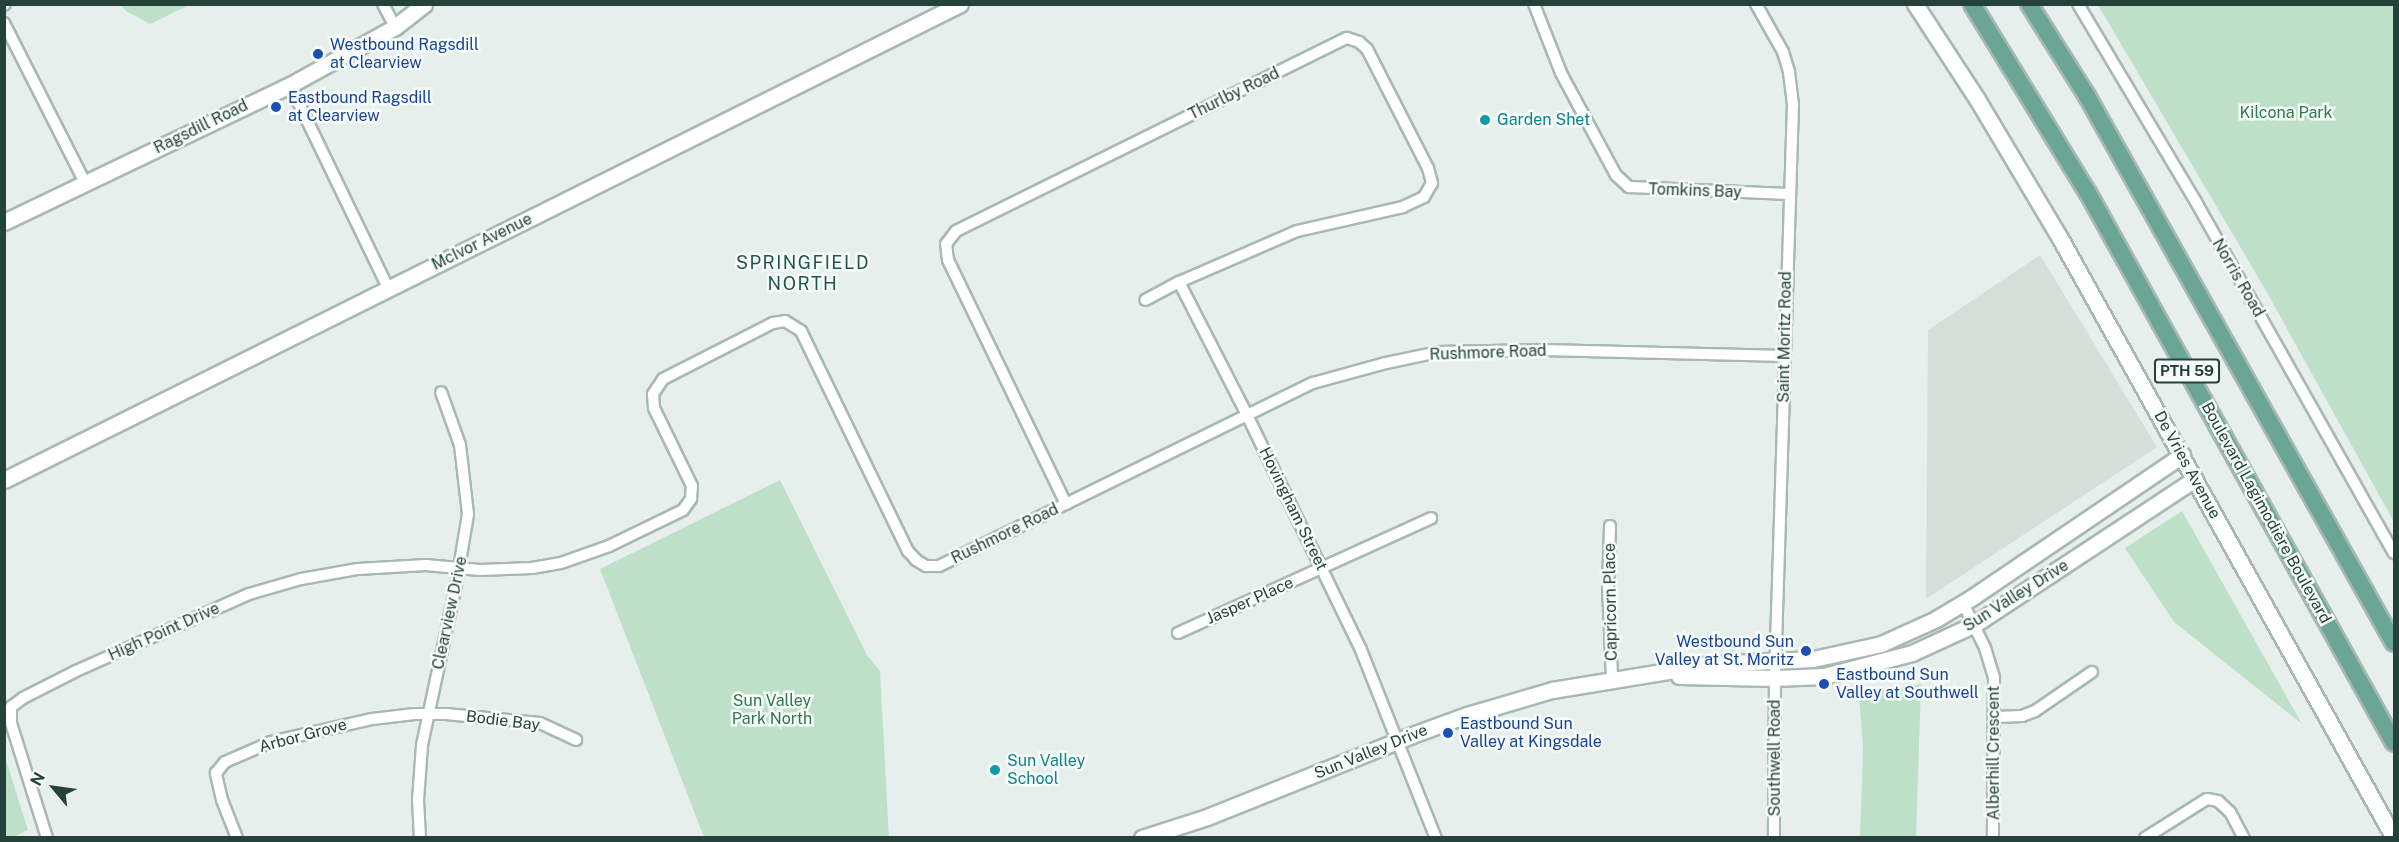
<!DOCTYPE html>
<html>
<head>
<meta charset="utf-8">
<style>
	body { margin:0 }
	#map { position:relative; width:2399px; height:842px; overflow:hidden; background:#e6efeb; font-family:"Public Sans",sans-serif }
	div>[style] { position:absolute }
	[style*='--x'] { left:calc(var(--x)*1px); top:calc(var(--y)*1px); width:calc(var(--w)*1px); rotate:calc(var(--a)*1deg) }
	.built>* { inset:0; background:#d4dfda }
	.green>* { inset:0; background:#bfe0c8 }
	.roads { filter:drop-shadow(2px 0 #a8b8b2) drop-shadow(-2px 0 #a8b8b2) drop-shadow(0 2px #a8b8b2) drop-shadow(0 -2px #a8b8b2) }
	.street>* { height:10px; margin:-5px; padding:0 5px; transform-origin:5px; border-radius:5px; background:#fff }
	.secondary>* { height:15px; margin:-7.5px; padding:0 7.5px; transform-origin:7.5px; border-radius:7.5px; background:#fff }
	.primary>* { height:16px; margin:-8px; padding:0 8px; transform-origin:8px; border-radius:8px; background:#6aa596 }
	.dots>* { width:16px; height:16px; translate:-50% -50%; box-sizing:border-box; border:3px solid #f7fbf9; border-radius:50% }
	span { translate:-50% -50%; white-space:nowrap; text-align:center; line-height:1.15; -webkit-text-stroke:5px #f7fbf9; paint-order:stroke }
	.shield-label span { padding:2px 4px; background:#f7fbf9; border:2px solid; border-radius:4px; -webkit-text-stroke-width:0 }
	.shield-label { font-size:15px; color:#24423a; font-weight:700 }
	.transit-label { font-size:16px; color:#164399 }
	.left { translate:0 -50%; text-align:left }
	.right { translate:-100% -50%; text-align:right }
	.street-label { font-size:16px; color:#24423a }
	.park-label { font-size:16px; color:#2d7a4b }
	.culture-label { font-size:16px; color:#0d838f }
	.neighbourhood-label { font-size:18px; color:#1f5548; letter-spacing:1.5px }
	.frame { position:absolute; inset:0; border:6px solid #24423a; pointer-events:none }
	.north { position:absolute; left:24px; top:758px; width:60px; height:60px; -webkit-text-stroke:4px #f7fbf9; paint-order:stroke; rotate:299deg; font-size:16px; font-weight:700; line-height:24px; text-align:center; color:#24423a }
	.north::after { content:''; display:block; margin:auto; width:21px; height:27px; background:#24423a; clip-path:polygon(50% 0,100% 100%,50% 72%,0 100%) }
</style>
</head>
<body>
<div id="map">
	<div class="built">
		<i style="clip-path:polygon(2040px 255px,2157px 447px,1926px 599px,1928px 330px)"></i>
	</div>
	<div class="green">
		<i style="clip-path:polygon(121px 5px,189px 5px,150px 24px,126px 11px)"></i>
		<i style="clip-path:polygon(2098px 5px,2394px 5px,2394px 522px,2265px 289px)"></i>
		<i style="clip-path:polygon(780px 480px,867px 655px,880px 671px,889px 837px,704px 837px,600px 569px)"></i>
		<i style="clip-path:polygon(2182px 511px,2302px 724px,2174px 622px,2125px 548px)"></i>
		<i style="clip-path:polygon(1921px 684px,1916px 837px,1860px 837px,1863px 749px,1859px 694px)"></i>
		<i style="clip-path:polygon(4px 754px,28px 830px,13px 837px,5px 837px)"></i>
	</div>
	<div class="roads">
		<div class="street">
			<i style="--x:383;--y:4;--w:26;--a:62"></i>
			<i style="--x:1534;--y:4;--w:74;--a:68.6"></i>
			<i style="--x:1561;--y:73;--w:116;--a:61.7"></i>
			<i style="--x:1616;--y:175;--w:18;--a:43"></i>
			<i style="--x:1629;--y:187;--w:160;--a:2.5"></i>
			<i style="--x:1756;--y:4;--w:55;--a:60.6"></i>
			<i style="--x:1783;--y:52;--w:21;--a:73"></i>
			<i style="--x:1789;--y:72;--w:32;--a:83"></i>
			<i style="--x:1793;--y:104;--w:574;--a:91.8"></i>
			<i style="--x:1775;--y:678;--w:160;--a:90.4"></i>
			<i style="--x:2078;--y:4;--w:230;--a:59.2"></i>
			<i style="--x:2196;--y:202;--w:403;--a:60.6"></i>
			<i style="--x:4;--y:5;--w:1;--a:-45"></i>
			<i style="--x:4;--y:23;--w:179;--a:63.1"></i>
			<i style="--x:290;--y:85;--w:225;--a:64.2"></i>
			<i style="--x:1179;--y:282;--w:149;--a:62.9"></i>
			<i style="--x:1247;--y:415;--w:261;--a:64.1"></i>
			<i style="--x:1361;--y:650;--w:202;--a:68.3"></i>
			<i style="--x:1066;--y:504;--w:271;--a:-115.8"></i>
			<i style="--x:948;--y:260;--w:16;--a:-97"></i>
			<i style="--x:946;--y:244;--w:16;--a:-52"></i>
			<i style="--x:956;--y:231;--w:436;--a:-26.3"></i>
			<i style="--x:1347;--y:38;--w:13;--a:18"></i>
			<i style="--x:1359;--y:42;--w:11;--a:41"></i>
			<i style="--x:1367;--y:49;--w:134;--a:62.9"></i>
			<i style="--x:1428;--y:168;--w:16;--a:75"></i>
			<i style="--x:1432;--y:183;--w:16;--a:120"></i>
			<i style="--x:1424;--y:197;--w:23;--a:155"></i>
			<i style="--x:1403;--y:207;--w:109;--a:167.2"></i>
			<i style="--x:1297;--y:231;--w:129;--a:156.6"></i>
			<i style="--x:1179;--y:282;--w:38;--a:152"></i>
			<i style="--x:1610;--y:526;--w:60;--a:91.9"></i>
			<i style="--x:1608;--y:586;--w:92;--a:87.5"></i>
			<i style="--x:1963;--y:603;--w:50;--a:63.9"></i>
			<i style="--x:1985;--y:648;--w:30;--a:73"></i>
			<i style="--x:1994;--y:677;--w:161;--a:90.4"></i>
			<i style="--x:1178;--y:633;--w:278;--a:-24.4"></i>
			<i style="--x:1996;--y:717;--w:26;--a:-2"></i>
			<i style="--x:2022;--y:716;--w:14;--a:-21"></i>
			<i style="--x:2035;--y:711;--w:69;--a:-34.4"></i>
			<i style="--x:47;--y:838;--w:121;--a:-107.4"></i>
			<i style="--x:11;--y:723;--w:16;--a:-90"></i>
			<i style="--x:11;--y:707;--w:15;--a:-37"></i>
			<i style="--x:23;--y:698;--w:59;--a:-27"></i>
			<i style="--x:76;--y:671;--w:189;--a:-24"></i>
			<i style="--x:249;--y:594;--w:54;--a:-16.1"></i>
			<i style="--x:301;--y:579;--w:58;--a:-10"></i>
			<i style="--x:358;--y:569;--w:68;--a:-3.4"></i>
			<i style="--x:426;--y:565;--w:54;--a:5.3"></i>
			<i style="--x:480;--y:570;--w:52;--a:-2.2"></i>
			<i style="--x:532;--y:568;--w:29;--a:-10"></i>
			<i style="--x:561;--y:563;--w:51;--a:-19.5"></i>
			<i style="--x:609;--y:546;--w:82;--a:-25.9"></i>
			<i style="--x:683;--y:510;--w:14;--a:-54"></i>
			<i style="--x:691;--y:499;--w:13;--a:-86"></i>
			<i style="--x:692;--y:486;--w:87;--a:-116"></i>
			<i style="--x:654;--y:408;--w:14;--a:-94"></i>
			<i style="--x:653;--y:394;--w:18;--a:-56"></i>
			<i style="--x:663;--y:379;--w:123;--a:-27"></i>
			<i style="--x:773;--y:323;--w:12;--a:-9"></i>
			<i style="--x:785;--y:321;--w:19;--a:32"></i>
			<i style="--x:801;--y:331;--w:245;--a:64.1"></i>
			<i style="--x:908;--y:551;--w:12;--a:48"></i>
			<i style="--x:916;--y:560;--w:12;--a:31"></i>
			<i style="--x:926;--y:566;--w:13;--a:0"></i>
			<i style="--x:939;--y:566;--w:416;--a:-26.1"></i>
			<i style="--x:1313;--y:383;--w:76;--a:-15.3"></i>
			<i style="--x:1386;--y:363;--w:53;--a:-11.9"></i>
			<i style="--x:1438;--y:352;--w:106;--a:-1.1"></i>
			<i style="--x:1544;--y:350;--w:241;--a:1.4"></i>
			<i style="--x:237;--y:838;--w:41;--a:-111.5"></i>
			<i style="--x:222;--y:800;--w:28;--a:-103"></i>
			<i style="--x:216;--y:773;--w:14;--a:-51"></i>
			<i style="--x:225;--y:762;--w:50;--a:-23.5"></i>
			<i style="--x:271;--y:742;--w:104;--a:-12.8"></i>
			<i style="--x:372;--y:719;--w:43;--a:-6.6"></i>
			<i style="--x:415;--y:714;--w:31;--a:0"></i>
			<i style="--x:446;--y:714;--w:94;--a:5.5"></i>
			<i style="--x:540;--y:723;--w:40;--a:25"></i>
			<i style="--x:420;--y:838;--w:38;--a:-93"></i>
			<i style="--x:418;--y:800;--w:55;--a:-85.8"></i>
			<i style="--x:422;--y:745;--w:169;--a:-78"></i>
			<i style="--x:457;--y:580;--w:67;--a:-80.5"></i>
			<i style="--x:468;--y:514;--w:69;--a:-96.6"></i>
			<i style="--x:460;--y:445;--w:56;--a:-109.7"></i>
			<i style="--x:2145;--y:838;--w:73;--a:-32.2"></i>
			<i style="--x:2207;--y:799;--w:11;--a:10"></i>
			<i style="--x:2218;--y:801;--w:16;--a:43"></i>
			<i style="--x:2230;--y:812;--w:30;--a:62"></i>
		</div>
		<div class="secondary">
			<i style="--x:1915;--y:4;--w:113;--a:56.9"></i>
			<i style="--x:1977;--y:99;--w:164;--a:59.2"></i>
			<i style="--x:2061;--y:240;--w:684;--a:60.89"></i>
			<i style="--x:4;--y:222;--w:317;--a:-25.6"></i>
			<i style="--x:290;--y:85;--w:120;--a:-28.9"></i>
			<i style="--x:395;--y:27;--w:37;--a:-38"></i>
			<i style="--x:4;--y:480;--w:1068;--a:-26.47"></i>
			<i style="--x:1679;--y:676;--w:96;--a:1.2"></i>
			<i style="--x:1775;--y:678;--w:49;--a:-2.3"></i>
			<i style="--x:1824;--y:676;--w:91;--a:-14.6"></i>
			<i style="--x:1912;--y:653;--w:69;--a:-24.7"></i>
			<i style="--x:1975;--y:624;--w:263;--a:-33.4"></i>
			<i style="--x:1142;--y:838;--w:68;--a:-17.9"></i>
			<i style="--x:1207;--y:817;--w:221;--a:-21.8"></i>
			<i style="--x:1412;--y:735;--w:59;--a:-20"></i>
			<i style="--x:1467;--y:715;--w:89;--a:-16.4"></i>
			<i style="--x:1552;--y:690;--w:161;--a:-9.3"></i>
			<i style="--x:1711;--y:664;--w:102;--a:-2.8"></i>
			<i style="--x:1813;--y:659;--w:70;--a:-12.4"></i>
			<i style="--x:1881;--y:644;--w:60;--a:-24.4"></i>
			<i style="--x:1936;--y:619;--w:41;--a:-31"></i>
			<i style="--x:1971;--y:598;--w:255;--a:-34.1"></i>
		</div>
		<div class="primary">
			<i style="--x:1972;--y:4;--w:222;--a:58.5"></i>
			<i style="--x:2088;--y:193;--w:629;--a:60.91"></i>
			<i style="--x:2029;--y:4;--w:109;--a:57.8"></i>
			<i style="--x:2087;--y:96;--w:627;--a:60.7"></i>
		</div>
	</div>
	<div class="dots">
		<i style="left:318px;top:54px;background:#1a4fb4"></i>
		<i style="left:276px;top:107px;background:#1a4fb4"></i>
		<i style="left:1485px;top:120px;background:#0f9aa8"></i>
		<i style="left:1806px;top:651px;background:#1a4fb4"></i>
		<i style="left:1824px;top:684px;background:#1a4fb4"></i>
		<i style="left:1448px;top:733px;background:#1a4fb4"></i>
		<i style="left:995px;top:770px;background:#0f9aa8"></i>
	</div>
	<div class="shield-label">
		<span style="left:2187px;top:371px">PTH 59</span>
	</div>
	<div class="transit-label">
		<span class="left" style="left:330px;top:54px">Westbound Ragsdill<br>at Clearview</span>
		<span class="left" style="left:288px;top:107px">Eastbound Ragsdill<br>at Clearview</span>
		<span class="right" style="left:1794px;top:651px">Westbound Sun<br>Valley at St. Moritz</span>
		<span class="left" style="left:1836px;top:684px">Eastbound Sun<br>Valley at Southwell</span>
		<span class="left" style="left:1460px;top:733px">Eastbound Sun<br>Valley at Kingsdale</span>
	</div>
	<div class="street-label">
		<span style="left:1234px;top:94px;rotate:-26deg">Thurlby Road</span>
		<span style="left:201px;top:127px;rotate:-26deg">Ragsdill Road</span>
		<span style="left:1695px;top:191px;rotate:2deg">Tomkins Bay</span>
		<span style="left:482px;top:242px;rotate:-26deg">McIvor Avenue</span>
		<span style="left:2238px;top:278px;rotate:60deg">Norris Road</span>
		<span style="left:1785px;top:337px;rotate:-89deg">Saint Moritz Road</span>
		<span style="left:1488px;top:353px;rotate:-2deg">Rushmore Road</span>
		<span style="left:2187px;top:465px;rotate:61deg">De Vries Avenue</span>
		<span style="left:1293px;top:509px;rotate:64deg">Hovingham Street</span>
		<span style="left:2266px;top:513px;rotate:61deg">Boulevard Lagimodière Boulevard</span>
		<span style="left:1005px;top:534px;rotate:-26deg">Rushmore Road</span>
		<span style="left:2016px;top:596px;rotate:-32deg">Sun Valley Drive</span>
		<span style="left:1250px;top:601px;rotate:-24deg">Jasper Place</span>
		<span style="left:1611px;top:602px;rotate:-91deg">Capricorn Place</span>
		<span style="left:450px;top:613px;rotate:-78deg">Clearview Drive</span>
		<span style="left:164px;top:632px;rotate:-24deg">High Point Drive</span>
		<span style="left:503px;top:721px;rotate:7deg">Bodie Bay</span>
		<span style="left:303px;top:736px;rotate:-15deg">Arbor Grove</span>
		<span style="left:1371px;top:752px;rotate:-22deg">Sun Valley Drive</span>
		<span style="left:1994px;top:753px;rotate:-90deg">Alberhill Crescent</span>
		<span style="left:1775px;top:758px;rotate:-90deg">Southwell Road</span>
	</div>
	<div class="park-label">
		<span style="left:2286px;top:113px">Kilcona Park</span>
		<span style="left:772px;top:710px">Sun Valley<br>Park North</span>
	</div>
	<div class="culture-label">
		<span class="left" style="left:1497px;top:120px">Garden Shet</span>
		<span class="left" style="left:1007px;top:770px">Sun Valley<br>School</span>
	</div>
	<div class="neighbourhood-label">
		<span style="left:803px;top:274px">SPRINGFIELD<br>NORTH</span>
	</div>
	<div class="frame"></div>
	<div class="north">N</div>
</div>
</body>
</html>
